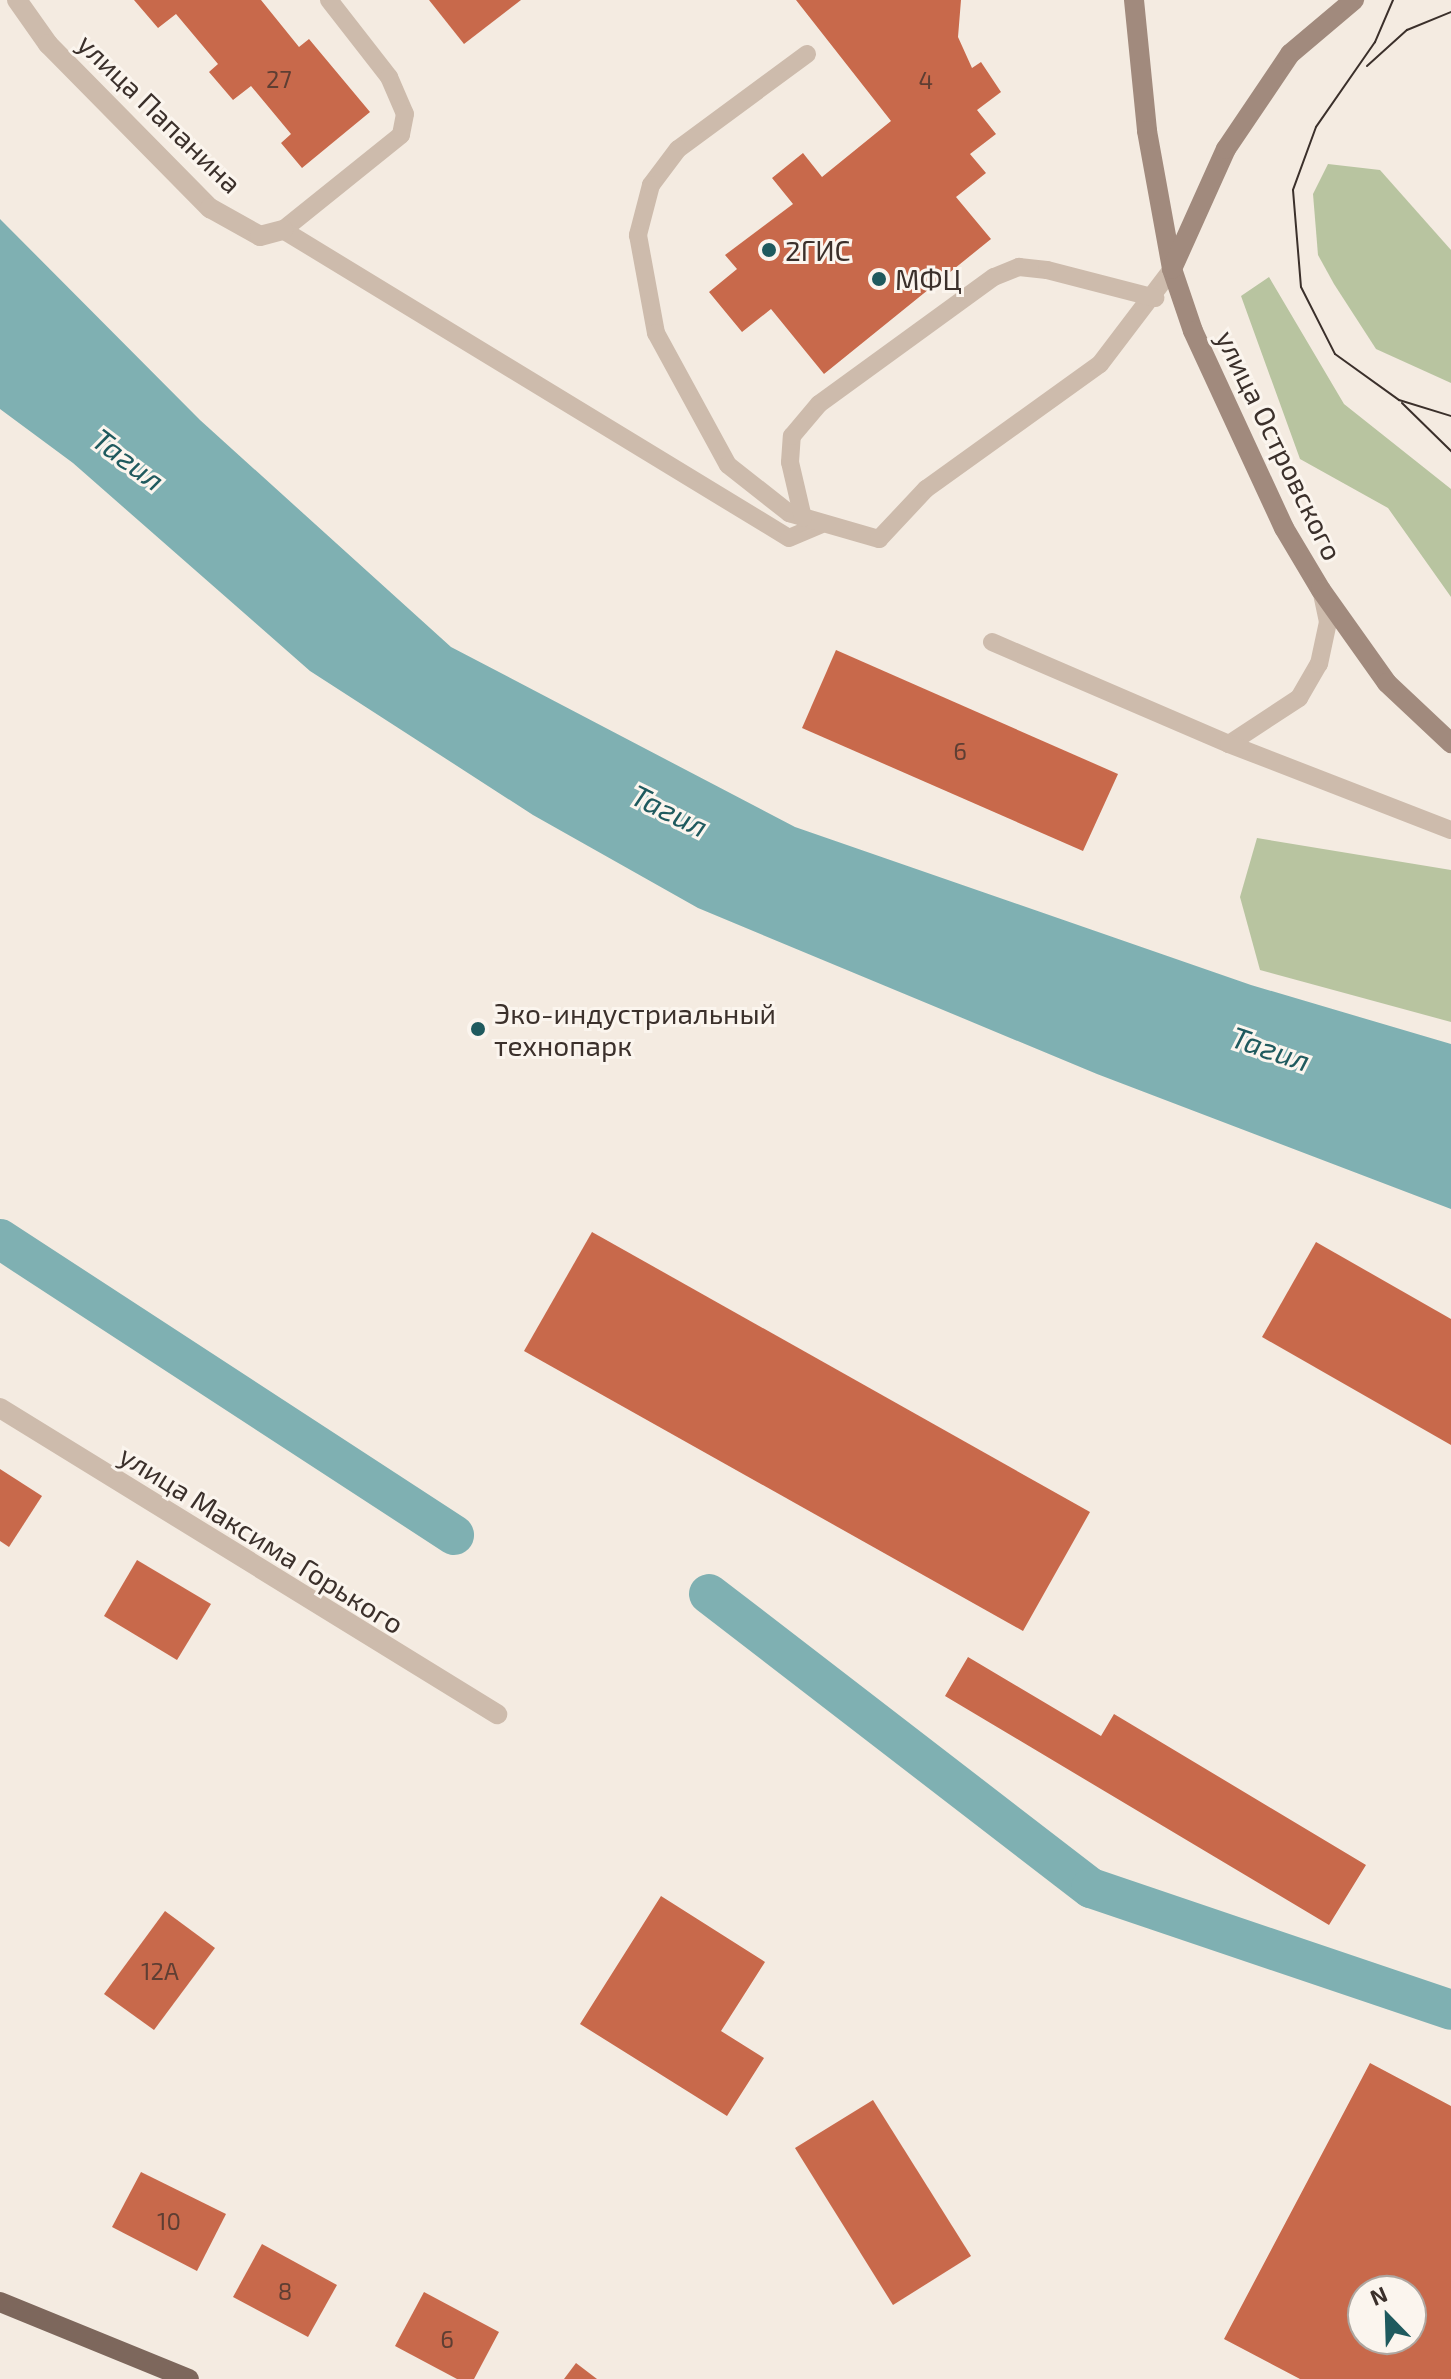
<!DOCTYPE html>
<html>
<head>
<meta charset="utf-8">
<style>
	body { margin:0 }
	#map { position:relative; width:1451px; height:2379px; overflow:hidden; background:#f4ebe1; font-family:"Exo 2",sans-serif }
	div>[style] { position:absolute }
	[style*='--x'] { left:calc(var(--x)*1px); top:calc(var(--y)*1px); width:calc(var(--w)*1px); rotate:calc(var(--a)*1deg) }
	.green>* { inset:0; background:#b8c4a0 }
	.water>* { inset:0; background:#7fb0b2 }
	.canal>* { height:40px; margin:-20px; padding:0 20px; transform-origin:20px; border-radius:20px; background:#7fb0b2 }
	.building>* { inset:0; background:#c8694b }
	.lane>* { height:18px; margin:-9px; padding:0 9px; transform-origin:9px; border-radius:9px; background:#cdbbac }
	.street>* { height:20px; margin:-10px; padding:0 10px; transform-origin:10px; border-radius:10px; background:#cdbbac }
	.secondary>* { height:20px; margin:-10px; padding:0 10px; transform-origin:10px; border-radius:10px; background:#a18a7d }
	.primary>* { height:20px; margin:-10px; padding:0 10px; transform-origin:10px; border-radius:10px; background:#7d675c }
	.tram>* { height:2px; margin:-1px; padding:0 1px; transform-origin:1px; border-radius:1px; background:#3b302b }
	.dots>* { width:22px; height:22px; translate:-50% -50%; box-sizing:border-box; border:4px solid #fbf5ee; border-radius:50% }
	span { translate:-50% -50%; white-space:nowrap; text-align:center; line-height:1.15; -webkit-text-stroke:6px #fbf5ee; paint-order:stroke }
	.number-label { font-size:24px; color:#5e3e33 }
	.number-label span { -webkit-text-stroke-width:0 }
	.street-label { font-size:28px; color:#3b302b }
	.poi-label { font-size:28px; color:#3b302b }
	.left { translate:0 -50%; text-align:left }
	.water-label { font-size:30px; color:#1f5a5e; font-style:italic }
	.north { position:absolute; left:1347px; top:2275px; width:80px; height:80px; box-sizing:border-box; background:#fbf5ee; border:2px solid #aea6a0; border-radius:50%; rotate:337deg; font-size:22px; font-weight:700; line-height:32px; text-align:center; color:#3b302b }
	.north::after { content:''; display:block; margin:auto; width:28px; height:36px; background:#1f5a5e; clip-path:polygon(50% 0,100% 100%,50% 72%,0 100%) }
</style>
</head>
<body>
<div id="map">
	<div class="green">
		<i style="clip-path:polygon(1328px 164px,1380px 170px,1451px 250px,1451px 383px,1376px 349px,1334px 284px,1318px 255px,1313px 194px)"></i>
		<i style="clip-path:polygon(1269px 277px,1344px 404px,1451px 489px,1451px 597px,1388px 508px,1300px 459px,1241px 296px)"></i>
		<i style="clip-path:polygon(1257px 838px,1451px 870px,1451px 1022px,1260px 970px,1240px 897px)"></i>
	</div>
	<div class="water">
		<i style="clip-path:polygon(0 219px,200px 420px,451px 647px,795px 827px,1251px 985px,1451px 1044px,1451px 1209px,1097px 1074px,698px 908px,533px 815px,310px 671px,73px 463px,0 409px)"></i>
	</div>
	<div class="canal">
		<i style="--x:0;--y:1239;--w:542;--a:33.1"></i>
		<i style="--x:709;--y:1594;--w:482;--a:37.6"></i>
		<i style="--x:1091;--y:1888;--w:380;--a:18.7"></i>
	</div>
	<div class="building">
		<i style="clip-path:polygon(134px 0,261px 0,299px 47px,309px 39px,370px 112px,302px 168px,281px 143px,291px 134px,251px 86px,233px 100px,209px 72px,218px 64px,176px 14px,158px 28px)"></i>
		<i style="clip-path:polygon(429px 0,521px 0,464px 44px)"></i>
		<i style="clip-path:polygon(796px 0,961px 0,958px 37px,972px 68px,981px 62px,1001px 92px,977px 110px,996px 134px,970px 154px,986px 173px,956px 197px,991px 239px,824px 374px,771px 309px,742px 332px,709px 292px,737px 269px,725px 255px,793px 204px,772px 178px,803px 153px,822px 177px,891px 121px)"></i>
		<i style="clip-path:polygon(836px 650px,1118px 774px,1083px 851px,802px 728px)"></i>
		<i style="clip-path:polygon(592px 1232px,1090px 1512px,1023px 1631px,524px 1351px)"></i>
		<i style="clip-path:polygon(1316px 1242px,1451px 1319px,1451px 1445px,1262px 1337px)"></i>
		<i style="clip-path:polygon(0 1469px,42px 1496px,9px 1547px,0 1541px)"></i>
		<i style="clip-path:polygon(137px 1560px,211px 1604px,177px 1660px,104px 1616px)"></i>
		<i style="clip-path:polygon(968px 1657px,1101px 1736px,1114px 1714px,1366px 1865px,1329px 1925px,945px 1696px)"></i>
		<i style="clip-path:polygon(661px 1896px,765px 1962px,721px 2031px,764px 2058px,727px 2116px,580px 2024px)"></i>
		<i style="clip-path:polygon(165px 1911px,215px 1948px,154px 2030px,104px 1994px)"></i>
		<i style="clip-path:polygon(evenodd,1370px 2063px,1451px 2106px,1451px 2379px,1300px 2379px,1224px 2339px,1370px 2063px,1363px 2291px,1411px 2291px,1411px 2339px,1363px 2339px,1363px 2291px)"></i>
		<i style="clip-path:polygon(873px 2100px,971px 2256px,893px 2305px,795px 2148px)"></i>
		<i style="clip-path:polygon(141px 2172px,226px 2214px,197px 2271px,112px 2227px)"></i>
		<i style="clip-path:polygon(262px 2244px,337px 2285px,308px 2337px,233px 2297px)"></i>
		<i style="clip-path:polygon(424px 2292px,499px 2332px,474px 2379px,457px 2379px,395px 2346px)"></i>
		<i style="clip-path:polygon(576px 2363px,597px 2379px,564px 2379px)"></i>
	</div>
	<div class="lane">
		<i style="--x:329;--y:0;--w:98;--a:52.1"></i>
		<i style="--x:389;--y:77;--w:40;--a:66.6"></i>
		<i style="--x:405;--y:114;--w:21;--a:101"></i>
		<i style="--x:401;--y:135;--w:151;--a:141.2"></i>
		<i style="--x:283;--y:230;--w:592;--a:31.33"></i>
		<i style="--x:789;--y:538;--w:34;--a:-23"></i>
		<i style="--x:807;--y:54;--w:160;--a:143.6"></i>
		<i style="--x:678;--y:149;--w:45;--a:126.9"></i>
		<i style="--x:651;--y:185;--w:52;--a:104.6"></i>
		<i style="--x:638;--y:235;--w:100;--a:79.6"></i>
		<i style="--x:656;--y:333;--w:150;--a:61.4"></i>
		<i style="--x:728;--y:465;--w:78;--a:38.2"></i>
		<i style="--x:789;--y:513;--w:94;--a:16.1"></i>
		<i style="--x:879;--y:539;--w:69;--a:-46.8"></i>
		<i style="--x:926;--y:489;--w:214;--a:-35.7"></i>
		<i style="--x:1100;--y:364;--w:119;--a:-52.8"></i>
		<i style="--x:803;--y:518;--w:57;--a:-103.1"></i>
		<i style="--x:790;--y:462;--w:26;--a:-86"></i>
		<i style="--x:792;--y:436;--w:42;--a:-49.8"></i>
		<i style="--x:819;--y:404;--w:216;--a:-36"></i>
		<i style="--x:994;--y:277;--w:27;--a:-22"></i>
		<i style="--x:1019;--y:267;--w:28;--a:6"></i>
		<i style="--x:1047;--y:270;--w:112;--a:14.5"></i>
		<i style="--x:992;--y:642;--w:258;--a:23.3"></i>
		<i style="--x:1229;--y:744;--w:84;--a:-33.3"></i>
		<i style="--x:1299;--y:698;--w:39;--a:-60"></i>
		<i style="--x:1319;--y:664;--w:43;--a:-77.9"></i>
		<i style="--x:1328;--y:622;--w:30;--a:-102"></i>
		<i style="--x:1229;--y:744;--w:238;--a:21.2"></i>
	</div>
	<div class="street">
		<i style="--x:17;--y:0;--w:54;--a:54.8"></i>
		<i style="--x:48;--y:44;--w:231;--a:45.4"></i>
		<i style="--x:210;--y:208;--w:57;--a:29.2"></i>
		<i style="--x:260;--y:236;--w:24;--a:-15"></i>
		<i style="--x:0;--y:1408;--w:584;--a:31.62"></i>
	</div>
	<div class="secondary">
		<i style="--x:1134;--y:0;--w:132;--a:84.3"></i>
		<i style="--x:1147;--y:131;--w:140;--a:79.7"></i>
		<i style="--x:1172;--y:269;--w:65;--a:71.3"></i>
		<i style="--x:1193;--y:331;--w:217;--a:65.2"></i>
		<i style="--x:1284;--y:528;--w:72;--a:59.2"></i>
		<i style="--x:1321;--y:590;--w:114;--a:54.6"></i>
		<i style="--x:1387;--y:683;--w:88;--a:43.2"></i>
		<i style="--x:1172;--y:269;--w:132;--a:-65.8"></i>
		<i style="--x:1226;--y:149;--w:115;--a:-56"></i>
		<i style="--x:1290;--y:54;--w:84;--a:-40.2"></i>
	</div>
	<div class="primary">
		<i style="--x:0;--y:2302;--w:204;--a:22.2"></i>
	</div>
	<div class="tram">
		<i style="--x:1393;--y:0;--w:46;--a:113.2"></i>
		<i style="--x:1375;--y:42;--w:103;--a:124.8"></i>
		<i style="--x:1316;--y:127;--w:67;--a:110.1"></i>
		<i style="--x:1293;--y:190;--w:97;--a:85.3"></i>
		<i style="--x:1301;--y:287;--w:75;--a:63.1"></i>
		<i style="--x:1335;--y:354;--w:79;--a:35.7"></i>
		<i style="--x:1399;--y:400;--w:54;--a:17.1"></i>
		<i style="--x:1367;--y:66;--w:54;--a:-42"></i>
		<i style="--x:1407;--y:30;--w:48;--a:-22.2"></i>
		<i style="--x:1402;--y:403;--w:69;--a:44.4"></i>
	</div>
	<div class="dots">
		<i style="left:769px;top:250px;background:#1f5a5e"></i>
		<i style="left:879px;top:279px;background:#1f5a5e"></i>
		<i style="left:478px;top:1029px;background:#1f5a5e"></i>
	</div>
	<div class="number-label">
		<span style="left:279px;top:79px">27</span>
		<span style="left:926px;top:80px">4</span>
		<span style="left:960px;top:751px">6</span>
		<span style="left:160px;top:1971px">12А</span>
		<span style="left:169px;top:2221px">10</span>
		<span style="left:285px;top:2291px">8</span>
		<span style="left:447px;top:2339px">6</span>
	</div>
	<div class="street-label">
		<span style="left:160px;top:113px;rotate:44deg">улица Папанина</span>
		<span style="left:1280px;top:445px;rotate:64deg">улица Островского</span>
		<span style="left:262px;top:1539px;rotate:32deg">улица Максима Горького</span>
	</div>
	<div class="poi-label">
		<span class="left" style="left:785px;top:250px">2ГИС</span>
		<span class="left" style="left:895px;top:279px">МФЦ</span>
		<span class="left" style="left:494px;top:1029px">Эко-индустриальный<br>технопарк</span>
	</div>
	<div class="water-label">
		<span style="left:129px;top:459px;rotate:37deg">Тагил</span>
		<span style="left:670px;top:810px;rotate:26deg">Тагил</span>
		<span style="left:1271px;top:1048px;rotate:19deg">Тагил</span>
	</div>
	<div class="north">N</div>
</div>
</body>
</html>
